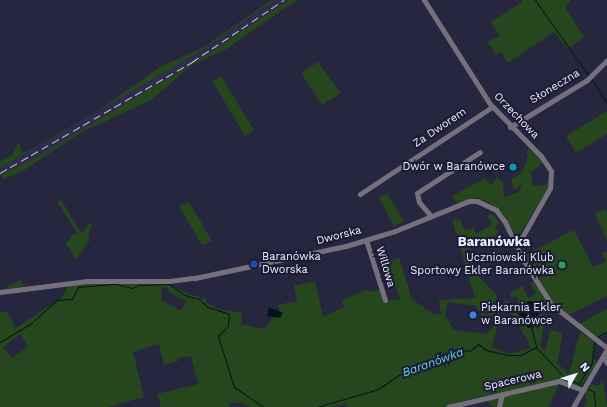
<!DOCTYPE html>
<html>
<head>
<meta charset="utf-8">
<style>
	body { margin:0 }
	#map { position:relative; width:607px; height:407px; overflow:hidden; background:#27263f; font-family:"Work Sans",sans-serif }
	div>[style] { position:absolute }
	[style*='--x'] { left:calc(var(--x)*1px); top:calc(var(--y)*1px); width:calc(var(--w)*1px); rotate:calc(var(--a)*1deg) }
	.built>* { inset:0; background:#2f2d4d }
	.green>* { inset:0; background:#26471d }
	.water>* { inset:0; background:#001718 }
	.stream>* { height:1px; margin:-0.5px; padding:0 0.5px; transform-origin:0.5px; border-radius:0.5px; background:#001718 }
	.minor>* { height:5px; margin:-2.5px; padding:0 2.5px; transform-origin:2.5px; border-radius:2.5px; background:#76707d }
	.rail>* { height:1px; margin-top:-0.5px; transform-origin:0; background:repeating-linear-gradient(90deg,#c0c0d3 0 8px,transparent 0 12px) }
	.dots>* { width:11px; height:11px; translate:-50% -50%; box-sizing:border-box; border:2px solid #1d1c35; border-radius:50% }
	span { translate:-50% -50%; white-space:nowrap; text-align:center; line-height:1.15; -webkit-text-stroke:4px #1d1c35; paint-order:stroke }
	.street-label { font-size:11px; color:#edeeff }
	.poi-label { font-size:11px; color:#edeeff }
	.right { translate:-100% -50%; text-align:right }
	.left { translate:0 -50%; text-align:left }
	.water-label { font-size:12px; color:#5ad9df; font-style:italic }
	.quarter-label { font-size:13px; color:#edeeff; font-weight:700 }
	.north { position:absolute; left:555px; top:355px; width:40px; height:40px; -webkit-text-stroke:3px #1d1c35; paint-order:stroke; rotate:51deg; font-size:11px; font-weight:700; line-height:16px; text-align:center; color:#edeeff }
	.north::after { content:''; display:block; margin:auto; width:14px; height:18px; background:#edeeff; clip-path:polygon(50% 0,100% 100%,50% 72%,0 100%) }
</style>
</head>
<body>
<div id="map">
	<div class="built">
		<i style="clip-path:polygon(275px 0,288px 0,210px 53px,33px 159px,0 175px,0 168px,201px 51px)"></i>
	</div>
	<div class="green">
		<i style="clip-path:polygon(272px 0,275px 0,201px 51px,0 168px,0 161px,12px 155px,19px 142px,22px 153px,33px 148px,99px 110px,160px 67px,202px 48px)"></i>
		<i style="clip-path:polygon(288px 0,297px 0,226px 49px,192px 65px,151px 100px,82px 132px,21px 172px,3px 179px,1px 175px,33px 159px,210px 53px)"></i>
		<i style="clip-path:polygon(521px 0,571px 0,565px 7px,584px 37px,568px 49px,554px 32px,508px 63px,501px 52px,496px 55px,488px 42px,499px 36px,491px 22px,522px 2px)"></i>
		<i style="clip-path:polygon(318px 62px,341px 93px,322px 105px,301px 73px)"></i>
		<i style="clip-path:polygon(221px 76px,254px 130px,245px 136px,212px 81px)"></i>
		<i style="clip-path:polygon(607px 111px,607px 134px,576px 153px,566px 136px)"></i>
		<i style="clip-path:polygon(529px 147px,544px 162px,531px 172px,533px 186px,550px 184px,517px 239px,505px 216px,492px 204px,478px 198px,457px 203px,452px 196px,485px 178px,491px 185px,497px 177px,503px 182px,504px 197px,519px 192px,522px 184px,516px 189px,513px 188px,511px 179px,519px 175px,526px 164px,528px 156px,526px 153px)"></i>
		<i style="clip-path:polygon(387px 193px,404px 222px,394px 226px,379px 198px)"></i>
		<i style="clip-path:polygon(61px 200px,82px 234px,90px 222px,92px 225px,88px 235px,90px 240px,76px 260px,66px 243px,73px 234px,78px 234px,57px 202px)"></i>
		<i style="clip-path:polygon(189px 202px,198px 217px,212px 241px,202px 245px,179px 206px)"></i>
		<i style="clip-path:polygon(605px 209px,607px 212px,607px 241px,595px 214px)"></i>
		<i style="clip-path:polygon(evenodd,492px 214px,500px 223px,495px 226px,499px 233px,464px 252px,470px 267px,476px 267px,473px 271px,497px 295px,497px 300px,477px 311px,477px 306px,448px 302px,445px 315px,454px 330px,486px 334px,494px 326px,499px 308px,506px 300px,513px 307px,519px 301px,516px 296px,512px 298px,510px 295px,513px 291px,522px 285px,528px 298px,536px 294px,530px 283px,534px 282px,551px 308px,550px 311px,544px 309px,540px 323px,544px 325px,540px 346px,545px 351px,550px 330px,563px 333px,557px 363px,569px 374px,580px 332px,595px 342px,593px 359px,597px 362px,580px 388px,567px 382px,483px 396px,441px 407px,347px 407px,346px 404px,332px 407px,250px 407px,241px 403px,229px 403px,230px 407px,161px 407px,157px 394px,198px 384px,191px 356px,177px 358px,178px 361px,164px 365px,159px 344px,133px 352px,144px 397px,108px 407px,0 407px,0 312px,7px 312px,16px 328px,61px 298px,70px 284px,166px 283px,193px 296px,199px 296px,200px 299px,206px 299px,207px 303px,218px 309px,242px 313px,241px 324px,264px 329px,280px 310px,277px 305px,297px 301px,294px 286px,315px 281px,323px 317px,344px 307px,342px 300px,367px 290px,368px 292px,380px 290px,386px 300px,400px 300px,388px 262px,399px 258px,412px 299px,431px 313px,441px 315px,439px 300px,475px 298px,452px 220px,460px 219px,464px 230px,474px 228px,476px 234px,492px 224px,487px 216px,492px 214px,167px 287px,169px 292px,186px 301px,181px 311px,161px 300px,162px 288px,167px 287px,492px 214px,506px 306px,525px 336px,531px 348px,509px 354px,492px 347px,501px 310px,506px 306px,492px 214px,20px 334px,28px 347px,12px 358px,3px 347px,20px 334px)"></i>
		<i style="clip-path:polygon(574px 230px,593px 267px,606px 262px,602px 253px,607px 251px,607px 296px,569px 315px,558px 308px,546px 293px,525px 255px)"></i>
		<i style="clip-path:polygon(20px 280px,25px 286px,7px 289px,6px 288px)"></i>
		<i style="clip-path:polygon(496px 301px,494px 319px,488px 325px,485px 323px,480px 311px)"></i>
		<i style="clip-path:polygon(607px 309px,607px 333px,598px 339px,579px 324px)"></i>
		<i style="clip-path:polygon(603px 381px,607px 407px,584px 407px,587px 403px,585px 392px,591px 384px,598px 386px)"></i>
		<i style="clip-path:polygon(559px 384px,549px 407px,493px 407px,484px 399px)"></i>
	</div>
	<div class="water">
		<i style="clip-path:polygon(529px 301px,534px 302px,539px 310px,538px 325px,528px 328px,515px 309px)"></i>
		<i style="clip-path:polygon(269px 307px,283px 313px,280px 318px,267px 316px)"></i>
	</div>
	<div class="stream">
		<i style="--x:535;--y:0;--w:93;--a:54.6"></i>
		<i style="--x:591;--y:78;--w:31;--a:58"></i>
		<i style="--x:531;--y:327;--w:20;--a:75"></i>
		<i style="--x:597;--y:337;--w:12;--a:-31"></i>
		<i style="--x:0;--y:342;--w:35;--a:-31"></i>
		<i style="--x:30;--y:324;--w:36;--a:-42"></i>
		<i style="--x:57;--y:300;--w:15;--a:-4"></i>
		<i style="--x:72;--y:299;--w:13;--a:-63"></i>
		<i style="--x:78;--y:287;--w:38;--a:-5"></i>
		<i style="--x:116;--y:284;--w:16;--a:14"></i>
		<i style="--x:132;--y:288;--w:8;--a:-23"></i>
		<i style="--x:139;--y:285;--w:30;--a:-2"></i>
		<i style="--x:169;--y:284;--w:19;--a:35"></i>
		<i style="--x:185;--y:295;--w:15;--a:16"></i>
		<i style="--x:199;--y:299;--w:12;--a:42"></i>
		<i style="--x:208;--y:307;--w:22;--a:18"></i>
		<i style="--x:229;--y:314;--w:12;--a:95"></i>
		<i style="--x:228;--y:326;--w:14;--a:135"></i>
		<i style="--x:218;--y:336;--w:53;--a:72.6"></i>
		<i style="--x:234;--y:387;--w:36;--a:34"></i>
		<i style="--x:579;--y:383;--w:24;--a:-57"></i>
		<i style="--x:592;--y:363;--w:21;--a:-85"></i>
		<i style="--x:588;--y:389;--w:7;--a:27"></i>
		<i style="--x:594;--y:392;--w:15;--a:86"></i>
		<i style="--x:275;--y:407;--w:37;--a:0"></i>
		<i style="--x:317;--y:407;--w:64;--a:-16.4"></i>
		<i style="--x:378;--y:389;--w:25;--a:-34"></i>
		<i style="--x:399;--y:375;--w:43;--a:-23.6"></i>
		<i style="--x:438;--y:358;--w:7;--a:16"></i>
		<i style="--x:445;--y:360;--w:20;--a:-30"></i>
		<i style="--x:462;--y:350;--w:8;--a:7"></i>
		<i style="--x:470;--y:351;--w:11;--a:-41"></i>
		<i style="--x:478;--y:344;--w:10;--a:37"></i>
		<i style="--x:486;--y:350;--w:22;--a:13"></i>
		<i style="--x:507;--y:355;--w:14;--a:0"></i>
		<i style="--x:521;--y:355;--w:17;--a:-28"></i>
		<i style="--x:536;--y:347;--w:40;--a:47"></i>
		<i style="--x:563;--y:376;--w:20;--a:27"></i>
	</div>
	<div class="minor">
		<i style="--x:424;--y:0;--w:123;--a:57.6"></i>
		<i style="--x:490;--y:104;--w:73;--a:45.6"></i>
		<i style="--x:541;--y:156;--w:18;--a:56"></i>
		<i style="--x:551;--y:171;--w:17;--a:93"></i>
		<i style="--x:550;--y:188;--w:67;--a:119.6"></i>
		<i style="--x:510;--y:127;--w:90;--a:-31.4"></i>
		<i style="--x:587;--y:80;--w:28;--a:-45"></i>
		<i style="--x:360;--y:194;--w:158;--a:-33.4"></i>
		<i style="--x:431;--y:216;--w:18;--a:-131"></i>
		<i style="--x:419;--y:202;--w:9;--a:-103"></i>
		<i style="--x:417;--y:193;--w:75;--a:-33.1"></i>
		<i style="--x:366;--y:240;--w:63;--a:72.4"></i>
		<i style="--x:0;--y:292;--w:88;--a:-7.2"></i>
		<i style="--x:87;--y:281;--w:82;--a:0"></i>
		<i style="--x:169;--y:281;--w:26;--a:-7"></i>
		<i style="--x:195;--y:278;--w:154;--a:-12"></i>
		<i style="--x:346;--y:246;--w:51;--a:-17"></i>
		<i style="--x:395;--y:231;--w:80;--a:-22.1"></i>
		<i style="--x:469;--y:201;--w:8;--a:0"></i>
		<i style="--x:477;--y:201;--w:21;--a:25"></i>
		<i style="--x:496;--y:210;--w:15;--a:53"></i>
		<i style="--x:505;--y:222;--w:40;--a:65"></i>
		<i style="--x:522;--y:258;--w:54;--a:57.8"></i>
		<i style="--x:551;--y:304;--w:71;--a:38.2"></i>
		<i style="--x:603;--y:356;--w:8;--a:60"></i>
		<i style="--x:448;--y:407;--w:114;--a:-13.2"></i>
		<i style="--x:559;--y:381;--w:25;--a:21"></i>
		<i style="--x:499;--y:407;--w:13;--a:-77"></i>
		<i style="--x:573;--y:407;--w:67;--a:-59.6"></i>
	</div>
	<div class="rail">
		<i style="--x:0;--y:173;--w:222;--a:-30"></i>
		<i style="--x:192;--y:62;--w:111;--a:-34"></i>
	</div>
	<div class="dots">
		<i style="left:513px;top:167px;background:#0f9aa8"></i>
		<i style="left:254px;top:264px;background:#1a4fb4"></i>
		<i style="left:562px;top:265px;background:#2e9e5b"></i>
		<i style="left:473px;top:315px;background:#3f7fe0"></i>
	</div>
	<div class="street-label">
		<span style="left:555px;top:87px;rotate:-31deg">Słoneczna</span>
		<span style="left:516px;top:116px;rotate:46deg">Orzechowa</span>
		<span style="left:440px;top:128px;rotate:-34deg">Za Dworem</span>
		<span style="left:339px;top:236px;rotate:-14deg">Dworska</span>
		<span style="left:385px;top:267px;rotate:73deg">Willowa</span>
		<span style="left:513px;top:381px;rotate:-13deg">Spacerowa</span>
	</div>
	<div class="poi-label">
		<span class="right" style="left:505px;top:167px">Dwór w Baranówce</span>
		<span class="left" style="left:262px;top:264px">Baranówka<br>Dworska</span>
		<span class="right" style="left:554px;top:265px">Uczniowski Klub<br>Sportowy Ekler Baranówka</span>
		<span class="left" style="left:481px;top:315px">Piekarnia Ekler<br>w Baranówce</span>
	</div>
	<div class="water-label">
		<span style="left:433px;top:363px;rotate:-20deg">Baranówka</span>
	</div>
	<div class="quarter-label">
		<span style="left:494px;top:242px">Baranówka</span>
	</div>
	<div class="north">N</div>
</div>
</body>
</html>
